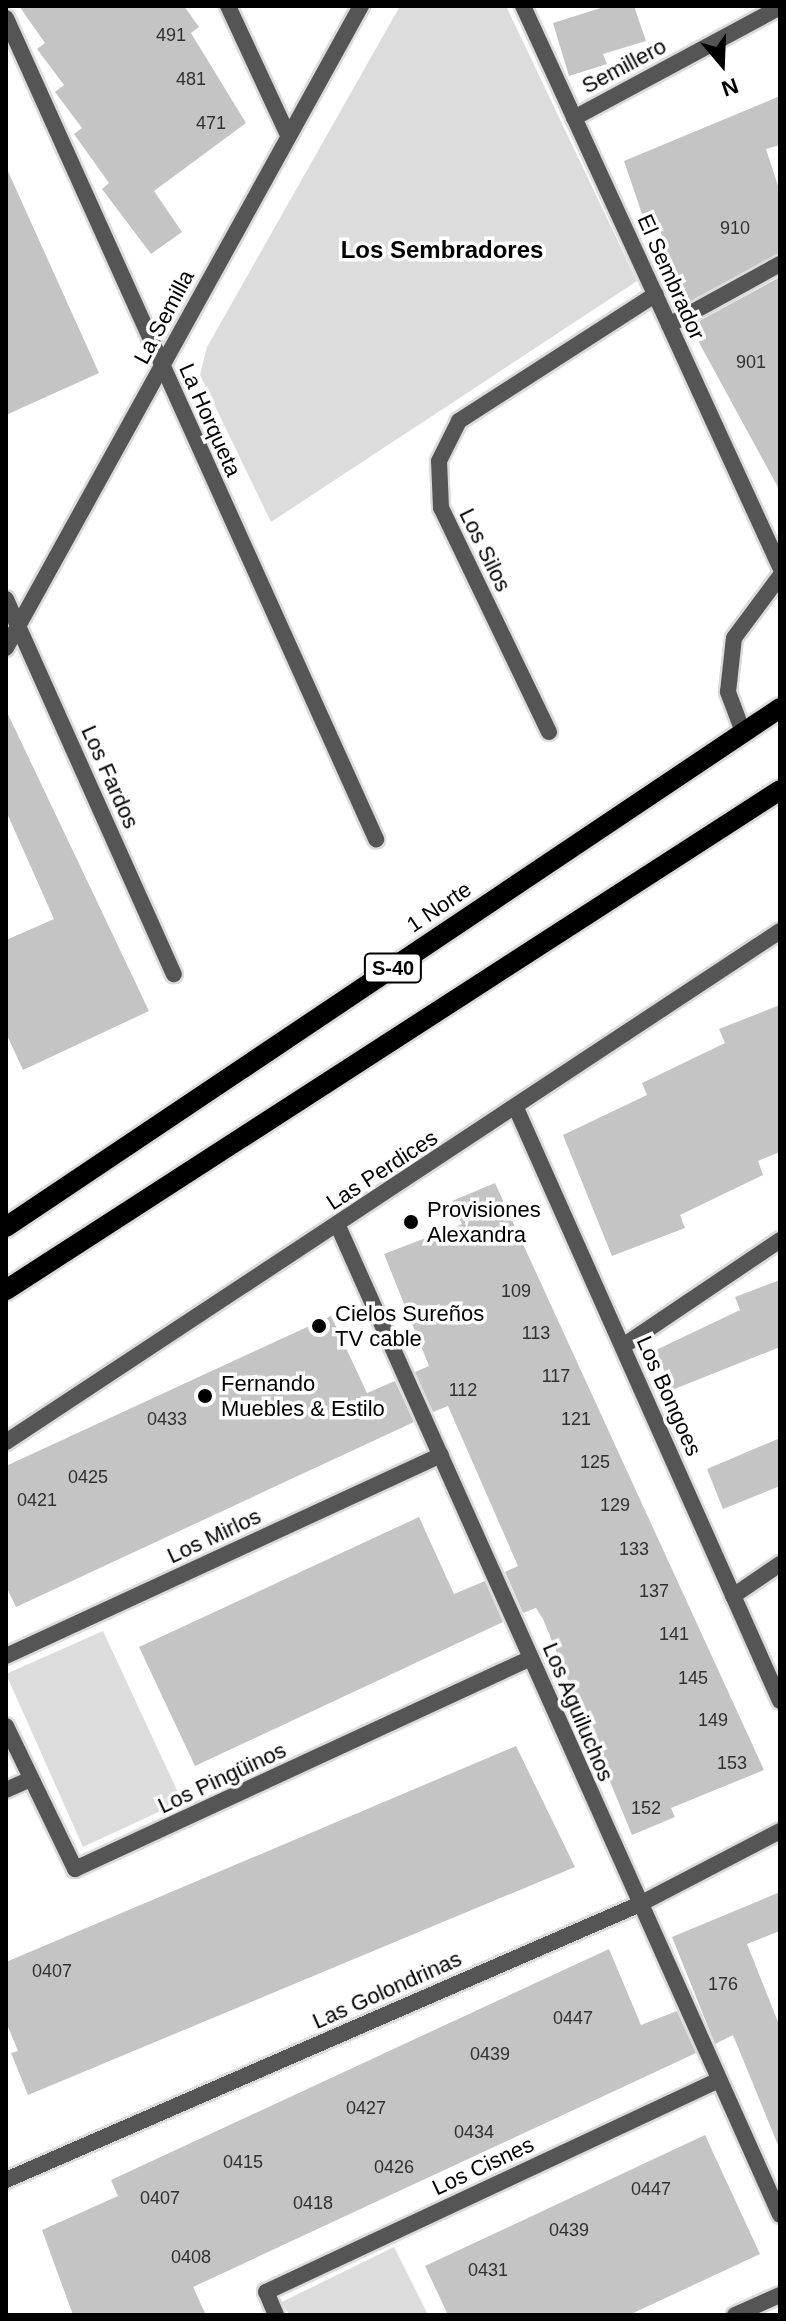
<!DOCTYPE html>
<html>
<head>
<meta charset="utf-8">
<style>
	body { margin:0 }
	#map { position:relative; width:786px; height:2321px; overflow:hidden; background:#fff; font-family:Arial,sans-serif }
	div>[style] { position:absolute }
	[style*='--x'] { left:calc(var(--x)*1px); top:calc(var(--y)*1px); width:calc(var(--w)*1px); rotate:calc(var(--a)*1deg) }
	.green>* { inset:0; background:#dcdcdc }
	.building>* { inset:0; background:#c4c4c4 }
	.roads { filter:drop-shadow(2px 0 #dbdbdb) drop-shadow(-2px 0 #dbdbdb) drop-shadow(0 2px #dbdbdb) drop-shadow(0 -2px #dbdbdb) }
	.street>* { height:16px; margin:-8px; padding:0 8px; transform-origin:8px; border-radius:8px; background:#555 }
	.primary>* { height:20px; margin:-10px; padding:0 10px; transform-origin:10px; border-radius:10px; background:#000 }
	.dots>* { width:22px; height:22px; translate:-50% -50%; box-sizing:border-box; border:4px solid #fff; border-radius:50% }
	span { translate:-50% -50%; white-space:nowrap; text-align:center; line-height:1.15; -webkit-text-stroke:7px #fff; paint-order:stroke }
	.number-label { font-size:18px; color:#313131 }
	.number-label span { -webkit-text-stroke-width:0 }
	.shield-label span { padding:2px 6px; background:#fff; border:2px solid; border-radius:6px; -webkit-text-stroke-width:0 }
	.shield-label { font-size:20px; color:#000; font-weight:700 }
	.street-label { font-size:22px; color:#000 }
	.poi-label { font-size:22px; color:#000 }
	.left { translate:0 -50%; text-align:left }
	.neighbourhood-label { font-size:24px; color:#000; font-weight:700 }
	.frame { position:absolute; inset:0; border:8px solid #000; pointer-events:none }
	.north { position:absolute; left:682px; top:24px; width:80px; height:80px; -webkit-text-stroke:6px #fff; paint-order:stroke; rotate:161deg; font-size:22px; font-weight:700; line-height:32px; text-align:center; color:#000 }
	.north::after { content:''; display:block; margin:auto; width:28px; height:36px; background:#000; clip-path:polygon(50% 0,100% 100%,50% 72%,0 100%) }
</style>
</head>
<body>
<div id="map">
	<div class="green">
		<i style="clip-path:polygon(400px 6px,506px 6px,637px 281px,271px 522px,200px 375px,207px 347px)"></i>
		<i style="clip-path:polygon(103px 1631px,182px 1801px,83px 1847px,6px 1674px)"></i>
		<i style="clip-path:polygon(394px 2247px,428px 2315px,289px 2315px,282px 2302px)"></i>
	</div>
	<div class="building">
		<i style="clip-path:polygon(19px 6px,184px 6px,199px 27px,191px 33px,246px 123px,154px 191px,182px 232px,151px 254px,102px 189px,109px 183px,74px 134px,82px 128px,55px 92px,64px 85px,37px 49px,45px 43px)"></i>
		<i style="clip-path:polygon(607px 6px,634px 6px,646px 41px,603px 54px,607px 64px,569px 76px,553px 23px)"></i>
		<i style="clip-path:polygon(780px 96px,780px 145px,766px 149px,780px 192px,780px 253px,683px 305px,654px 210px,642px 214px,624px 161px)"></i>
		<i style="clip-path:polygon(6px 167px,99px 373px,6px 415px)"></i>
		<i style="clip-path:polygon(780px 277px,780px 491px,690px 326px)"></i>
		<i style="clip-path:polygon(6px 710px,149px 1011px,23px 1070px,6px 1033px,6px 940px,54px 919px,6px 811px)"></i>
		<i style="clip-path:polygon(780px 1005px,780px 1152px,758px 1161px,763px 1175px,680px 1215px,685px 1228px,612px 1256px,563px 1135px,647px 1095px,642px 1083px,725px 1043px,719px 1029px)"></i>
		<i style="clip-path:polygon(495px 1183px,764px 1770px,671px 1808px,675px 1817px,632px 1835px,543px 1619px,536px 1608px,523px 1613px,505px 1572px,518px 1566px,448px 1406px,433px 1412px,415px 1372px,429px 1366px,384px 1254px,462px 1224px,452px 1201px)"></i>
		<i style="clip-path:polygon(780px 1280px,780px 1347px,672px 1390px,656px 1350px,740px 1310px,735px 1297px)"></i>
		<i style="clip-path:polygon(331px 1316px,367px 1393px,395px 1381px,414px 1422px,16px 1607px,6px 1586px,6px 1466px)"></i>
		<i style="clip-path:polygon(780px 1438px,780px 1486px,723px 1509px,707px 1469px)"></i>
		<i style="clip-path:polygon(419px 1517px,454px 1594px,485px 1581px,503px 1622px,195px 1766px,139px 1647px)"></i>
		<i style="clip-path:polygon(516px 1746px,575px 1867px,28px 2095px,11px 2053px,18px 2051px,6px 2022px,6px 1962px)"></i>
		<i style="clip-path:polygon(780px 1892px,780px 1931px,747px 1944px,780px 2027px,778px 2145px,733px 2035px,715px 2044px,672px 1937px)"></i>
		<i style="clip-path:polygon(609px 1949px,641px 2025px,677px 2011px,696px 2053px,193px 2287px,206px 2315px,73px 2315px,42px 2230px,118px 2196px,111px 2180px)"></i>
		<i style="clip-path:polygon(705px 2135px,760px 2254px,629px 2315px,448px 2315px,425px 2266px)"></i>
	</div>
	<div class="roads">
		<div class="street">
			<i style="--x:228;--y:6;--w:140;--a:65.1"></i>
			<i style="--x:523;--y:6;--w:617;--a:65.39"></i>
			<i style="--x:6;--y:18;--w:901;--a:65.74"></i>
			<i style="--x:574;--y:118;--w:234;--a:-28.3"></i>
			<i style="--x:669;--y:325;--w:127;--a:-28.8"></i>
			<i style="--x:6;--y:599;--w:411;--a:65.9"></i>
			<i style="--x:6;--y:648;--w:734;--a:-61.06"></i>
			<i style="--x:549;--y:732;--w:249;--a:-115.7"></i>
			<i style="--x:441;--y:508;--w:47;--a:-92.4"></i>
			<i style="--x:439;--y:461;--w:45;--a:-63.4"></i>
			<i style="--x:459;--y:421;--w:234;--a:-32.8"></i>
			<i style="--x:743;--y:732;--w:43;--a:-110.6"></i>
			<i style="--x:728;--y:692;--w:54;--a:-83.7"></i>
			<i style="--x:734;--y:638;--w:77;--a:-53.4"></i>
			<i style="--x:516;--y:1108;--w:649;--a:66"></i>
			<i style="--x:338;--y:1226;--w:1083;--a:65.92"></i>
			<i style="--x:623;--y:1346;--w:189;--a:-34"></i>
			<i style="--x:6;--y:1442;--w:927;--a:-33.43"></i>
			<i style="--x:733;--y:1596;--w:57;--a:-34.2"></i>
			<i style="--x:6;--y:1656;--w:479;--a:-24.8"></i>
			<i style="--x:6;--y:1726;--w:159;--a:64.2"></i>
			<i style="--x:75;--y:1869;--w:502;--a:-24.83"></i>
			<i style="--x:6;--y:1790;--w:27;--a:-24"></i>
			<i style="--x:6;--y:2180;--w:689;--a:-23.52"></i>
			<i style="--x:638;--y:1905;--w:160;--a:-27.5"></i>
			<i style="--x:276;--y:2315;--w:25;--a:-113"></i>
			<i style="--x:266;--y:2292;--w:500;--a:-25.08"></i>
			<i style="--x:735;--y:2315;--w:49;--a:-24"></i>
		</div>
		<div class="primary">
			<i style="--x:6;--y:1227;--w:932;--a:-33.84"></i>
			<i style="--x:6;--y:1290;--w:921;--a:-32.86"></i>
		</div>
	</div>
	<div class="dots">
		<i style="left:411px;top:1222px;background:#000"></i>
		<i style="left:319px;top:1326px;background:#000"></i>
		<i style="left:205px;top:1396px;background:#000"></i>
	</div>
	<div class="number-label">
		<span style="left:171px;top:35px">491</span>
		<span style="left:191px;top:79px">481</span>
		<span style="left:211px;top:123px">471</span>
		<span style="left:735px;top:228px">910</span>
		<span style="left:751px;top:362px">901</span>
		<span style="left:516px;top:1291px">109</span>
		<span style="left:536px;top:1333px">113</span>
		<span style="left:556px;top:1376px">117</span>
		<span style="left:463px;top:1390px">112</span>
		<span style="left:167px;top:1419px">0433</span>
		<span style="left:576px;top:1419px">121</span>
		<span style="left:595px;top:1462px">125</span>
		<span style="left:88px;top:1477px">0425</span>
		<span style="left:37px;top:1500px">0421</span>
		<span style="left:615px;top:1505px">129</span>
		<span style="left:634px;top:1549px">133</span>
		<span style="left:654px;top:1591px">137</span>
		<span style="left:674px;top:1634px">141</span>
		<span style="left:693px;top:1678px">145</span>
		<span style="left:713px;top:1720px">149</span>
		<span style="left:732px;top:1763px">153</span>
		<span style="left:646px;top:1808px">152</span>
		<span style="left:52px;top:1971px">0407</span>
		<span style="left:723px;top:1984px">176</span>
		<span style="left:573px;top:2018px">0447</span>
		<span style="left:490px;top:2054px">0439</span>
		<span style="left:366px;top:2108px">0427</span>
		<span style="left:474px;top:2132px">0434</span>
		<span style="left:243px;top:2162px">0415</span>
		<span style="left:394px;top:2167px">0426</span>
		<span style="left:651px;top:2189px">0447</span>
		<span style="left:160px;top:2198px">0407</span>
		<span style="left:313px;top:2203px">0418</span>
		<span style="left:569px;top:2230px">0439</span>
		<span style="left:191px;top:2257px">0408</span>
		<span style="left:488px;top:2270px">0431</span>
	</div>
	<div class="shield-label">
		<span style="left:393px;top:968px">S-40</span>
	</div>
	<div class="street-label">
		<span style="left:624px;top:66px;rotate:-28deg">Semillero</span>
		<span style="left:671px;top:277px;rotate:66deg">El Sembrador</span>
		<span style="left:164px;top:317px;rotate:-62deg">La Semilla</span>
		<span style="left:210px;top:420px;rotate:66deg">La Horqueta</span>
		<span style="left:485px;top:550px;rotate:64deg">Los Silos</span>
		<span style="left:110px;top:777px;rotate:66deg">Los Fardos</span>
		<span style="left:439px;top:907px;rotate:-34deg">1 Norte</span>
		<span style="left:382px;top:1170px;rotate:-33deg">Las Perdices</span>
		<span style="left:669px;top:1396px;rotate:66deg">Los Bongoes</span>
		<span style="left:214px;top:1536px;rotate:-25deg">Los Mirlos</span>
		<span style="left:578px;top:1712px;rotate:67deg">Los Aguiluchos</span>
		<span style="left:222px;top:1778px;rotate:-25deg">Los Pingüinos</span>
		<span style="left:387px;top:1990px;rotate:-24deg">Las Golondrinas</span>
		<span style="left:483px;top:2166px;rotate:-25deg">Los Cisnes</span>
	</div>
	<div class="poi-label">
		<span class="left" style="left:427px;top:1222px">Provisiones<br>Alexandra</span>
		<span class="left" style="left:335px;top:1326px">Cielos Sureños<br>TV cable</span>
		<span class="left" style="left:221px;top:1396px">Fernando<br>Muebles &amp; Estilo</span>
	</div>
	<div class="neighbourhood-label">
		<span style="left:442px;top:250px">Los Sembradores</span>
	</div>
	<div class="frame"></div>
	<div class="north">N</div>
</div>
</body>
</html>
